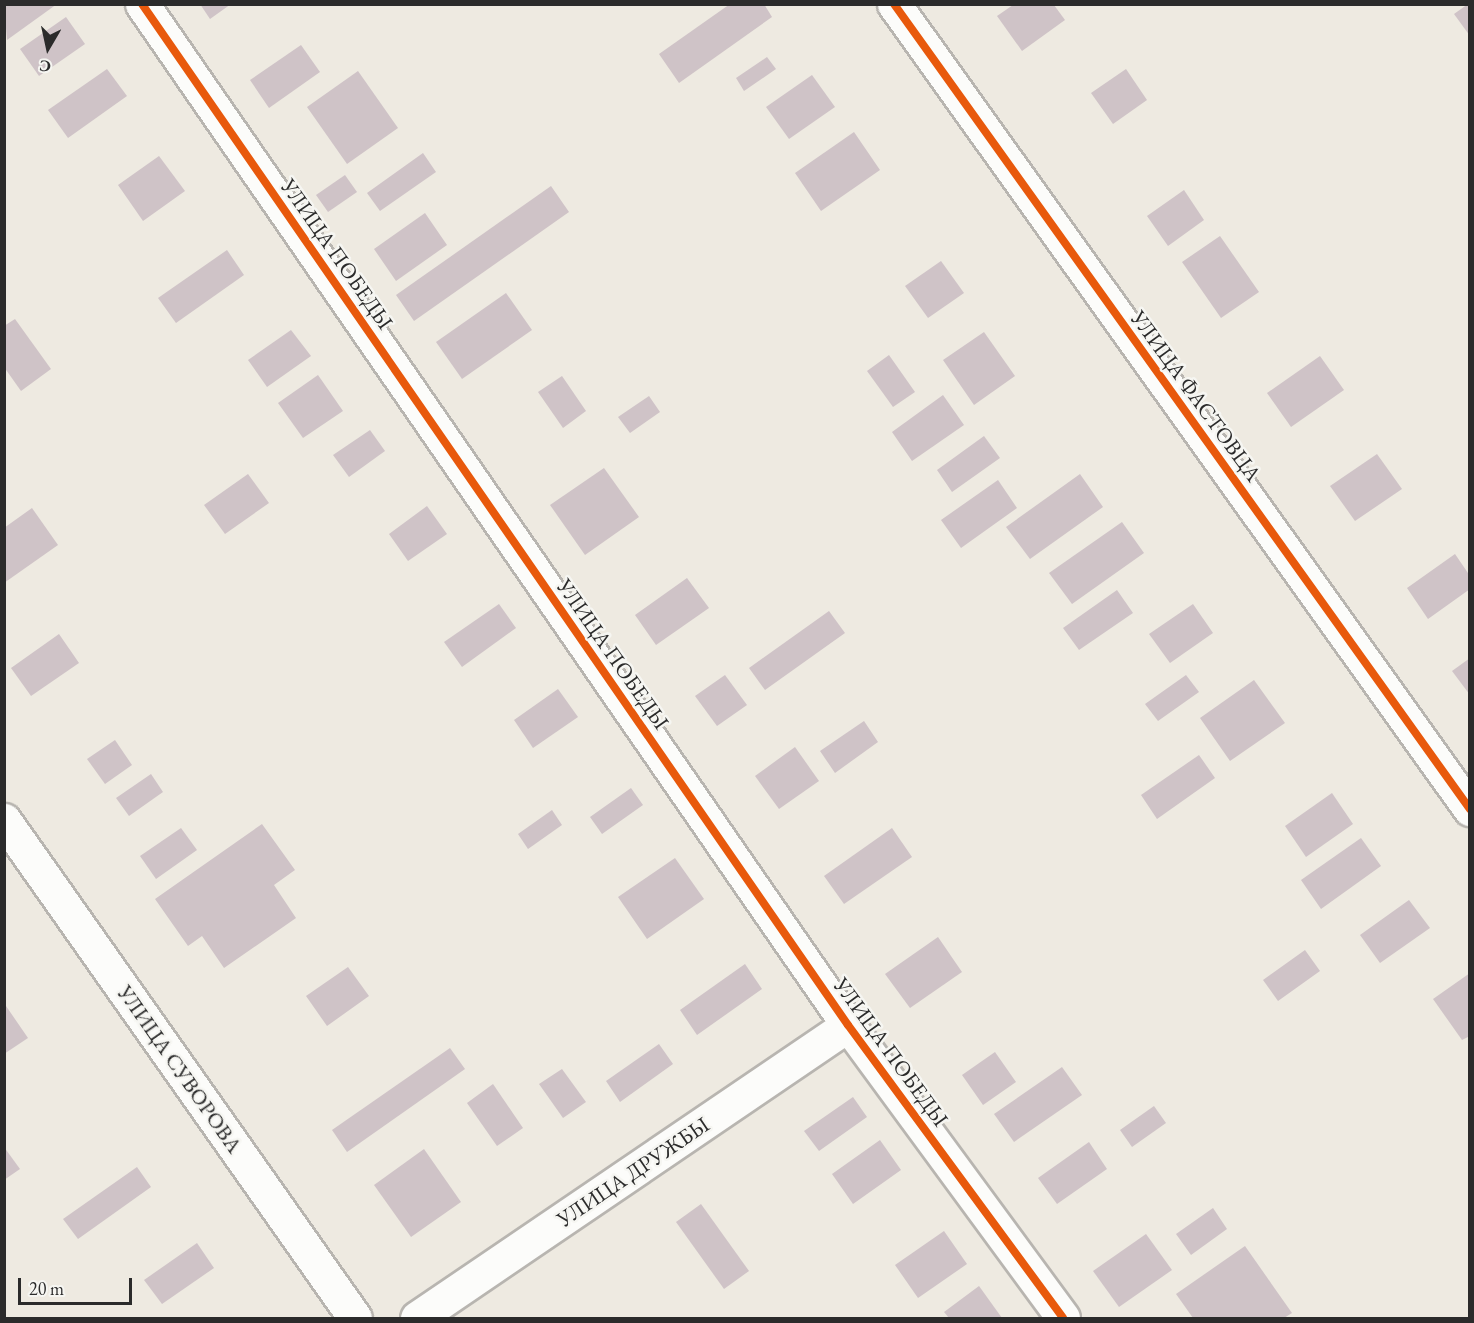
<!DOCTYPE html>
<html>
<head>
<meta charset="utf-8">
<style>
	body { margin:0 }
	#map { position:relative; width:1474px; height:1323px; overflow:hidden; background:#eeeae1; font-family:"EB Garamond",serif }
	div>[style] { position:absolute }
	[style*='--x'] { left:calc(var(--x)*1px); top:calc(var(--y)*1px); width:calc(var(--w)*1px); rotate:calc(var(--a)*1deg) }
	.building>* { inset:0; background:#cfc3c7 }
	.roads { filter:drop-shadow(2px 0 #b8b5b0) drop-shadow(-2px 0 #b8b5b0) drop-shadow(0 2px #b8b5b0) drop-shadow(0 -2px #b8b5b0) }
	.street>* { height:33px; margin:-16.5px; padding:0 16.5px; transform-origin:16.5px; border-radius:16.5px; background:#fcfcfa }
	.cycleway>* { height:8px; margin:-4px; padding:0 4px; transform-origin:4px; border-radius:4px; background:#e8590c }
	span { translate:-50% -50%; white-space:nowrap; text-align:center; line-height:1.15; -webkit-text-stroke:5px #f6f6f2; paint-order:stroke }
	.street-label { font-size:22px; color:#2b2b2b }
	.frame { position:absolute; inset:0; border:6px solid #2b2b2b; pointer-events:none }
	.north { position:absolute; left:18px; top:18px; width:60px; height:60px; -webkit-text-stroke:4px #f6f6f2; paint-order:stroke; rotate:189deg; font-size:16px; font-weight:700; line-height:24px; text-align:center; color:#2b2b2b }
	.north::after { content:''; display:block; margin:auto; width:21px; height:27px; background:#2b2b2b; clip-path:polygon(50% 0,100% 100%,50% 72%,0 100%) }
	.scale { position:absolute; left:18px; top:1278px; width:114px; height:27px; box-sizing:border-box; border:3px solid #2b2b2b; border-top:0; padding-left:8px; font-size:18px; line-height:21px; white-space:nowrap; color:#2b2b2b; -webkit-text-stroke:4px #f6f6f2; paint-order:stroke }
</style>
</head>
<body>
<div id="map">
	<div class="building">
		<i style="clip-path:polygon(4px 4px,57px 4px,7px 40px)"></i>
		<i style="clip-path:polygon(200px 4px,231px 4px,210px 19px)"></i>
		<i style="clip-path:polygon(730px 4px,764px 4px,772px 17px,679px 83px,659px 54px)"></i>
		<i style="clip-path:polygon(1468px 4px,1470px 4px,1470px 36px,1454px 14px)"></i>
		<i style="clip-path:polygon(1013px 5px,1054px 5px,1065px 20px,1022px 51px,997px 16px)"></i>
		<i style="clip-path:polygon(66px 17px,85px 44px,39px 76px,20px 49px)"></i>
		<i style="clip-path:polygon(301px 45px,320px 72px,269px 108px,250px 80px)"></i>
		<i style="clip-path:polygon(767px 57px,776px 69px,744px 91px,736px 78px)"></i>
		<i style="clip-path:polygon(107px 69px,127px 96px,68px 138px,48px 110px)"></i>
		<i style="clip-path:polygon(1126px 69px,1147px 100px,1113px 124px,1091px 93px)"></i>
		<i style="clip-path:polygon(358px 71px,398px 128px,347px 164px,307px 107px)"></i>
		<i style="clip-path:polygon(812px 75px,835px 107px,789px 139px,766px 107px)"></i>
		<i style="clip-path:polygon(854px 132px,880px 170px,821px 211px,795px 173px)"></i>
		<i style="clip-path:polygon(423px 153px,436px 172px,380px 211px,367px 193px)"></i>
		<i style="clip-path:polygon(159px 156px,185px 191px,143px 221px,118px 185px)"></i>
		<i style="clip-path:polygon(345px 175px,357px 192px,328px 212px,316px 195px)"></i>
		<i style="clip-path:polygon(551px 186px,569px 212px,414px 321px,396px 295px)"></i>
		<i style="clip-path:polygon(1184px 190px,1204px 220px,1168px 246px,1147px 216px)"></i>
		<i style="clip-path:polygon(425px 213px,447px 245px,396px 281px,374px 249px)"></i>
		<i style="clip-path:polygon(1220px 236px,1259px 292px,1221px 318px,1182px 262px)"></i>
		<i style="clip-path:polygon(227px 250px,244px 275px,176px 323px,158px 298px)"></i>
		<i style="clip-path:polygon(941px 261px,964px 293px,928px 318px,905px 286px)"></i>
		<i style="clip-path:polygon(506px 293px,532px 330px,462px 379px,436px 342px)"></i>
		<i style="clip-path:polygon(15px 319px,51px 369px,21px 391px,4px 367px,4px 326px)"></i>
		<i style="clip-path:polygon(291px 330px,311px 356px,267px 387px,248px 360px)"></i>
		<i style="clip-path:polygon(984px 332px,1015px 376px,974px 405px,943px 360px)"></i>
		<i style="clip-path:polygon(889px 355px,915px 392px,893px 407px,867px 371px)"></i>
		<i style="clip-path:polygon(1320px 356px,1344px 390px,1291px 427px,1267px 393px)"></i>
		<i style="clip-path:polygon(318px 375px,343px 411px,303px 438px,278px 403px)"></i>
		<i style="clip-path:polygon(562px 376px,586px 411px,563px 428px,538px 392px)"></i>
		<i style="clip-path:polygon(943px 395px,964px 425px,912px 461px,892px 432px)"></i>
		<i style="clip-path:polygon(649px 396px,660px 412px,630px 433px,618px 417px)"></i>
		<i style="clip-path:polygon(370px 430px,385px 451px,349px 477px,333px 455px)"></i>
		<i style="clip-path:polygon(984px 436px,1000px 458px,952px 492px,937px 470px)"></i>
		<i style="clip-path:polygon(1377px 454px,1402px 489px,1355px 521px,1330px 486px)"></i>
		<i style="clip-path:polygon(604px 468px,639px 517px,585px 555px,550px 505px)"></i>
		<i style="clip-path:polygon(248px 474px,269px 503px,225px 534px,204px 505px)"></i>
		<i style="clip-path:polygon(1080px 474px,1103px 507px,1030px 559px,1006px 527px)"></i>
		<i style="clip-path:polygon(998px 480px,1017px 508px,961px 548px,941px 520px)"></i>
		<i style="clip-path:polygon(427px 506px,447px 534px,408px 561px,389px 534px)"></i>
		<i style="clip-path:polygon(32px 508px,58px 545px,4px 583px,4px 528px)"></i>
		<i style="clip-path:polygon(1122px 522px,1144px 553px,1072px 604px,1049px 573px)"></i>
		<i style="clip-path:polygon(1455px 554px,1470px 576px,1470px 589px,1428px 619px,1407px 588px)"></i>
		<i style="clip-path:polygon(687px 578px,709px 608px,656px 645px,635px 615px)"></i>
		<i style="clip-path:polygon(1117px 590px,1133px 613px,1079px 650px,1063px 628px)"></i>
		<i style="clip-path:polygon(499px 604px,516px 628px,462px 667px,444px 642px)"></i>
		<i style="clip-path:polygon(1193px 604px,1213px 633px,1170px 663px,1149px 634px)"></i>
		<i style="clip-path:polygon(829px 611px,845px 633px,765px 690px,749px 668px)"></i>
		<i style="clip-path:polygon(59px 634px,79px 663px,31px 696px,11px 668px)"></i>
		<i style="clip-path:polygon(1470px 658px,1470px 695px,1452px 671px)"></i>
		<i style="clip-path:polygon(725px 675px,747px 705px,717px 726px,695px 696px)"></i>
		<i style="clip-path:polygon(1186px 675px,1199px 692px,1158px 721px,1145px 704px)"></i>
		<i style="clip-path:polygon(1254px 680px,1285px 723px,1230px 761px,1200px 718px)"></i>
		<i style="clip-path:polygon(558px 689px,578px 717px,533px 748px,514px 720px)"></i>
		<i style="clip-path:polygon(864px 721px,878px 742px,835px 773px,820px 751px)"></i>
		<i style="clip-path:polygon(115px 740px,132px 765px,105px 784px,87px 759px)"></i>
		<i style="clip-path:polygon(795px 747px,819px 781px,779px 809px,755px 776px)"></i>
		<i style="clip-path:polygon(1199px 755px,1215px 778px,1157px 819px,1141px 795px)"></i>
		<i style="clip-path:polygon(151px 774px,163px 792px,129px 816px,116px 798px)"></i>
		<i style="clip-path:polygon(631px 788px,643px 805px,602px 834px,590px 817px)"></i>
		<i style="clip-path:polygon(1332px 793px,1353px 824px,1306px 857px,1285px 826px)"></i>
		<i style="clip-path:polygon(552px 810px,562px 825px,528px 849px,518px 834px)"></i>
		<i style="clip-path:polygon(262px 824px,295px 870px,274px 885px,296px 918px,224px 968px,202px 936px,188px 946px,155px 899px)"></i>
		<i style="clip-path:polygon(181px 828px,197px 850px,156px 879px,140px 856px)"></i>
		<i style="clip-path:polygon(892px 828px,912px 857px,844px 904px,824px 876px)"></i>
		<i style="clip-path:polygon(1361px 838px,1381px 866px,1321px 909px,1301px 880px)"></i>
		<i style="clip-path:polygon(675px 858px,704px 899px,647px 939px,618px 897px)"></i>
		<i style="clip-path:polygon(1409px 900px,1430px 928px,1380px 963px,1360px 935px)"></i>
		<i style="clip-path:polygon(938px 937px,962px 972px,910px 1008px,885px 974px)"></i>
		<i style="clip-path:polygon(1305px 950px,1320px 971px,1278px 1001px,1263px 980px)"></i>
		<i style="clip-path:polygon(745px 964px,762px 989px,697px 1035px,680px 1010px)"></i>
		<i style="clip-path:polygon(348px 967px,369px 996px,327px 1026px,306px 996px)"></i>
		<i style="clip-path:polygon(1470px 973px,1470px 1036px,1462px 1040px,1433px 999px)"></i>
		<i style="clip-path:polygon(6px 1006px,28px 1038px,4px 1054px,4px 1008px)"></i>
		<i style="clip-path:polygon(659px 1044px,673px 1064px,620px 1102px,606px 1081px)"></i>
		<i style="clip-path:polygon(450px 1048px,465px 1069px,347px 1152px,332px 1130px)"></i>
		<i style="clip-path:polygon(995px 1052px,1016px 1082px,983px 1105px,962px 1075px)"></i>
		<i style="clip-path:polygon(1062px 1067px,1082px 1095px,1014px 1142px,994px 1114px)"></i>
		<i style="clip-path:polygon(562px 1069px,586px 1102px,563px 1118px,539px 1084px)"></i>
		<i style="clip-path:polygon(493px 1084px,523px 1128px,497px 1146px,467px 1103px)"></i>
		<i style="clip-path:polygon(853px 1097px,867px 1117px,819px 1151px,804px 1131px)"></i>
		<i style="clip-path:polygon(1154px 1106px,1166px 1123px,1132px 1147px,1120px 1130px)"></i>
		<i style="clip-path:polygon(880px 1140px,901px 1170px,853px 1204px,832px 1174px)"></i>
		<i style="clip-path:polygon(1089px 1142px,1107px 1169px,1057px 1204px,1038px 1178px)"></i>
		<i style="clip-path:polygon(4px 1147px,20px 1169px,4px 1180px)"></i>
		<i style="clip-path:polygon(424px 1149px,461px 1202px,411px 1237px,374px 1185px)"></i>
		<i style="clip-path:polygon(137px 1167px,151px 1187px,78px 1239px,63px 1219px)"></i>
		<i style="clip-path:polygon(701px 1204px,749px 1271px,724px 1289px,676px 1222px)"></i>
		<i style="clip-path:polygon(1213px 1208px,1227px 1229px,1191px 1255px,1176px 1234px)"></i>
		<i style="clip-path:polygon(944px 1231px,967px 1264px,918px 1298px,895px 1265px)"></i>
		<i style="clip-path:polygon(1146px 1234px,1172px 1270px,1119px 1307px,1093px 1271px)"></i>
		<i style="clip-path:polygon(197px 1243px,214px 1268px,162px 1304px,144px 1280px)"></i>
		<i style="clip-path:polygon(1245px 1246px,1292px 1313px,1284px 1318px,1193px 1318px,1176px 1294px)"></i>
		<i style="clip-path:polygon(979px 1286px,1002px 1318px,949px 1318px,944px 1312px)"></i>
	</div>
	<div class="roads">
		<div class="street">
			<i style="--x:142;--y:4;--w:1241;--a:55.34"></i>
			<i style="--x:848;--y:1025;--w:363;--a:53.7"></i>
			<i style="--x:894;--y:4;--w:990;--a:54.42"></i>
			<i style="--x:4;--y:820;--w:609;--a:54.82"></i>
			<i style="--x:417;--y:1318;--w:521;--a:-34.21"></i>
		</div>
	</div>
	<div class="cycleway">
		<i style="--x:142;--y:4;--w:1241;--a:55.34"></i>
		<i style="--x:848;--y:1025;--w:363;--a:53.7"></i>
		<i style="--x:894;--y:4;--w:990;--a:54.42"></i>
	</div>
	<div class="street-label">
		<span style="left:337px;top:254px;rotate:55deg">УЛИЦА ПОБЕДЫ</span>
		<span style="left:1196px;top:396px;rotate:54deg">УЛИЦА ФАСТОВЦА</span>
		<span style="left:613px;top:654px;rotate:55deg">УЛИЦА ПОБЕДЫ</span>
		<span style="left:891px;top:1052px;rotate:54deg">УЛИЦА ПОБЕДЫ</span>
		<span style="left:180px;top:1069px;rotate:55deg">УЛИЦА СУВОРОВА</span>
		<span style="left:633px;top:1172px;rotate:-34deg">УЛИЦА ДРУЖБЫ</span>
	</div>
	<div class="frame"></div>
	<div class="north">С</div>
	<div class="scale">20 m</div>
</div>
</body>
</html>
